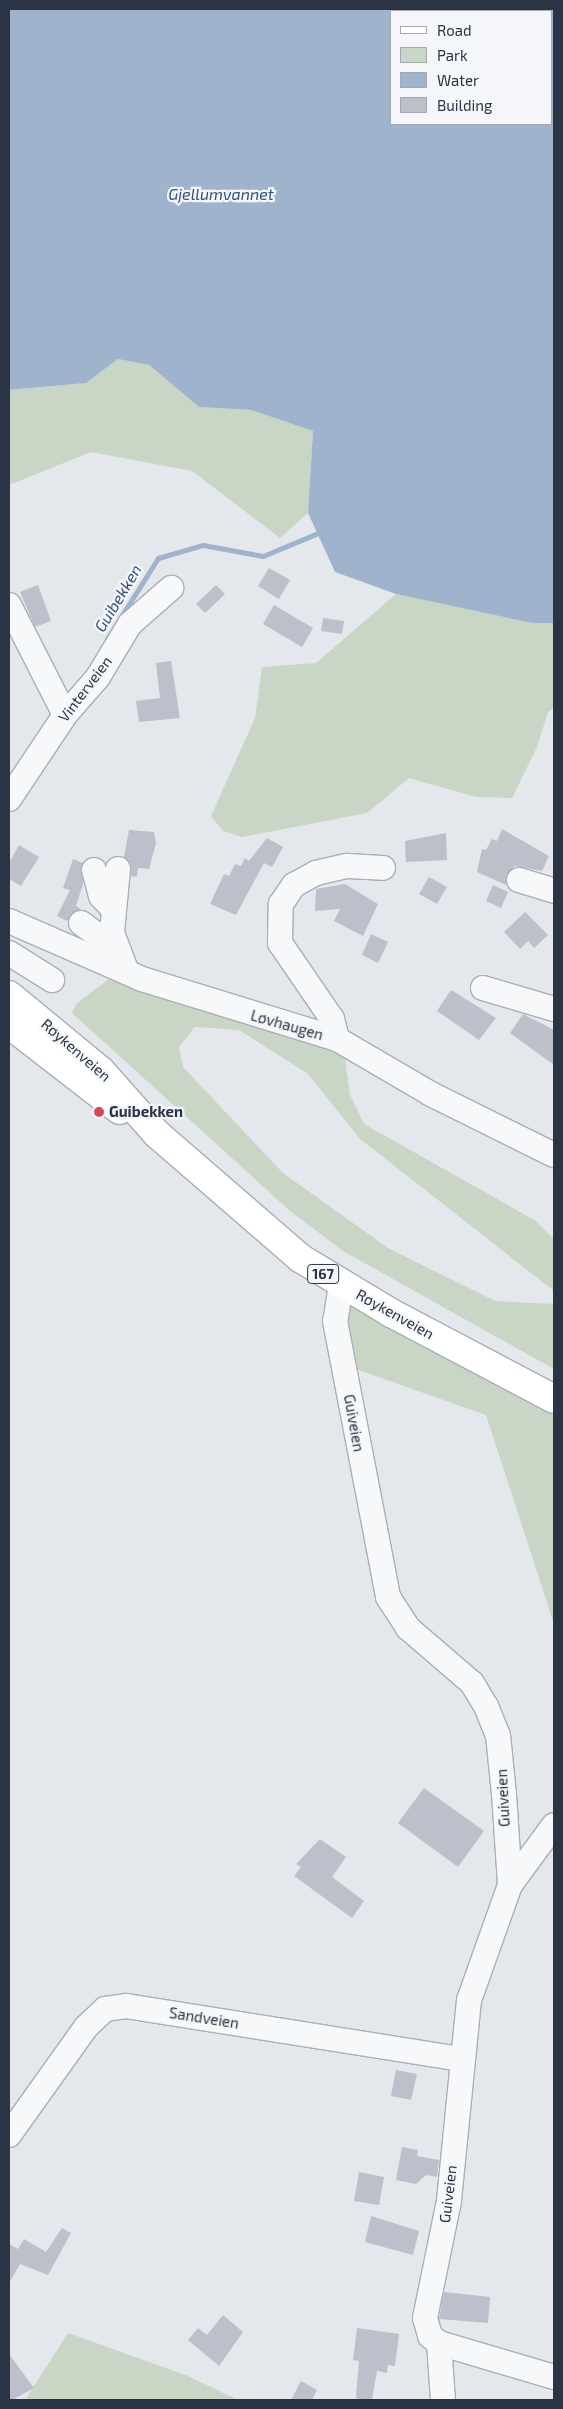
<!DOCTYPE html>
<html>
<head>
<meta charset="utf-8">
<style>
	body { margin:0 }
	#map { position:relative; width:563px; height:2409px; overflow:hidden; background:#e4e7ec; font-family:"Exo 2",sans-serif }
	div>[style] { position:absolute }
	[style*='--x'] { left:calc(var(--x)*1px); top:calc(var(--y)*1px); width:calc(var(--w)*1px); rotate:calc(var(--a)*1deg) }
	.green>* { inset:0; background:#c9d6c5 }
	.water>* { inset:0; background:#9fb4cc }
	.stream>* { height:5px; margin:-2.5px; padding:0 2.5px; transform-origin:2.5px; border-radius:2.5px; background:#9fb4cc }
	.building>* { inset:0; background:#bbc0ca }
	.roads { filter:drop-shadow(1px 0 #a9aeb7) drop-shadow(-1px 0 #a9aeb7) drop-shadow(0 1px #a9aeb7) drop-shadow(0 -1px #a9aeb7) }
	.minor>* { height:24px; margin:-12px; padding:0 12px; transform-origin:12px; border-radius:12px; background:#f7f8fa }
	.major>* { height:28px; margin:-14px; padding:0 14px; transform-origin:14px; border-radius:14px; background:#fff }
	.dots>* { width:14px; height:14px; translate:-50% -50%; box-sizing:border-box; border:2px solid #f4f6f9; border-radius:50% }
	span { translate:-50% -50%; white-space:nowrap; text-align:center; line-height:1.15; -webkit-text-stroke:4.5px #f4f6f9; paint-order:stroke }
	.shield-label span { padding:1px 4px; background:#f4f6f9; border:1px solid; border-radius:4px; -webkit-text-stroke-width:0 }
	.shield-label { font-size:14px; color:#2b3445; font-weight:700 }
	.street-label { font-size:15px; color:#2b3445 }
	.poi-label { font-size:15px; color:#2b3445; font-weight:700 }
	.left { translate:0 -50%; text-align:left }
	.water-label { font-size:16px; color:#34527a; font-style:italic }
	.frame { position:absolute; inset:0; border:10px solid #2b3445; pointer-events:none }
	.legend { position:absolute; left:390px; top:10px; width:162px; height:115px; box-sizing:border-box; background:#f4f6f9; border:1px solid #a4a8b1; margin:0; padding:6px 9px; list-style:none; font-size:15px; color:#2b3445 }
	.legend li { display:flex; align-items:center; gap:10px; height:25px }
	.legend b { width:25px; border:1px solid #a4a8b1 }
</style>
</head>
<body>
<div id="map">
	<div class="green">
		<i style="clip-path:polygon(118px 359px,149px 365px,199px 407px,251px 410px,313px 431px,308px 513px,280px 538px,192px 471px,91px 452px,9px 485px,9px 390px,86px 383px)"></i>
		<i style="clip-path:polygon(396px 594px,532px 623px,554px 623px,554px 708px,548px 712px,537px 747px,512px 798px,476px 797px,409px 778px,367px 813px,242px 837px,223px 831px,211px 816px,255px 718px,262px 667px,316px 663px)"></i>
		<i style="clip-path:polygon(118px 972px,344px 1051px,350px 1095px,364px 1124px,536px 1221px,554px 1239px,554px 1291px,359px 1138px,308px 1074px,239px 1030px,195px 1027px,179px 1047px,183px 1067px,283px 1173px,388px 1248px,495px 1301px,554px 1304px,554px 1369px,343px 1251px,290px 1211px,72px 1013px,76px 1004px)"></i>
		<i style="clip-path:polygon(343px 1300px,554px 1410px,554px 1624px,486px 1415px,350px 1367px)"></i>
		<i style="clip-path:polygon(68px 2333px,188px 2376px,238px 2400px,25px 2400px)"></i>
	</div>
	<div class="water">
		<i style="clip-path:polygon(evenodd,9px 9px,554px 9px,554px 623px,532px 623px,396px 594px,335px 572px,308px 513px,313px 431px,251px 410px,199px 407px,149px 365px,118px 359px,86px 383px,9px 390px,9px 9px,392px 11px,552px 11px,552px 124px,392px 124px,392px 11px)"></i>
	</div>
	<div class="stream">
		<i style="--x:107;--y:639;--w:96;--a:-57.8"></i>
		<i style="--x:158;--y:558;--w:47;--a:-16.1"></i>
		<i style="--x:203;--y:545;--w:61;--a:10.4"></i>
		<i style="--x:263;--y:556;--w:60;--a:-22.7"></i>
	</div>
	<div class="building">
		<i style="clip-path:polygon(269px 568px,290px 580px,279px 599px,258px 586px)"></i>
		<i style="clip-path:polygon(38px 585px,51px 621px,35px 627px,20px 592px)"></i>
		<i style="clip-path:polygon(216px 585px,225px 594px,205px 613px,196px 604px)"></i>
		<i style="clip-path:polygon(274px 605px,313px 628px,302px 647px,263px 624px)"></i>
		<i style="clip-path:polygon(323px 618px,344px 621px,342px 634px,321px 631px)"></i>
		<i style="clip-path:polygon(171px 661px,180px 718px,139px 722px,136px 701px,160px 698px,156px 663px)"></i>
		<i style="clip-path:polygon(502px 829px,549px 856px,542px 871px,514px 866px,506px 885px,477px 872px,482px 849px,486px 850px,492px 839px,497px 841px)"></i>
		<i style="clip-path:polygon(129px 830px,154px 832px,156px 843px,149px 869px,138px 868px,137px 877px,131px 876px,131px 864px,124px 857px)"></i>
		<i style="clip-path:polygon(446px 833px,447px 860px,406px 862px,405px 841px)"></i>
		<i style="clip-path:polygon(267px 838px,283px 847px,272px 867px,264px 863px,236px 915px,210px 904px,224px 874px,229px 876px,235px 864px,241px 866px,245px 858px,249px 861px)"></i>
		<i style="clip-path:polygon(19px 845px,39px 857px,21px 886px,9px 879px,9px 863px)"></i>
		<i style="clip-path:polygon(73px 859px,83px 863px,83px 884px,76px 906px,81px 909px,67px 921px,57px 916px,70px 890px,63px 888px)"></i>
		<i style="clip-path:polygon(429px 877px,447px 887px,437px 904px,419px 894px)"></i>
		<i style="clip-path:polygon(345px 884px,378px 904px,363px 936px,334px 921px,340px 909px,315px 911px,316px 889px)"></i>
		<i style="clip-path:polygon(493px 885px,508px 892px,501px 908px,486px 901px)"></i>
		<i style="clip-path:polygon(525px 912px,548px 935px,534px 948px,528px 941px,520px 949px,504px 932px)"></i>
		<i style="clip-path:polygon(371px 934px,388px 942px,378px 963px,362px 955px)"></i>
		<i style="clip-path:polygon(451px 990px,496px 1018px,479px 1040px,437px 1011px)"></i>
		<i style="clip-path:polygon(523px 1014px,554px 1030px,554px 1065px,510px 1033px)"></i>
		<i style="clip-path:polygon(424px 1788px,484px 1831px,458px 1867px,398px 1823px)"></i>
		<i style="clip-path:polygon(320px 1839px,346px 1857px,332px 1877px,364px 1901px,352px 1918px,294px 1876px,301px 1867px,296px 1864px)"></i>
		<i style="clip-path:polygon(396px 2070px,417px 2074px,411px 2100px,391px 2096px)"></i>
		<i style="clip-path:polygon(402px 2147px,418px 2150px,417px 2156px,439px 2160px,437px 2177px,426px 2175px,416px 2184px,396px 2180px)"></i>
		<i style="clip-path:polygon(359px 2172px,384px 2177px,379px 2205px,354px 2201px)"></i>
		<i style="clip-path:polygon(371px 2216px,419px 2231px,413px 2255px,365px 2242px)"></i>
		<i style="clip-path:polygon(62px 2228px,71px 2233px,48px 2275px,20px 2264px,9px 2283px,9px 2244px,18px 2249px,24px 2239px,46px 2252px)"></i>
		<i style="clip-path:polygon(444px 2292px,490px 2297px,488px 2323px,439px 2319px)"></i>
		<i style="clip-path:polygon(223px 2315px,243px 2332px,219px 2366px,188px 2340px,198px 2328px,207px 2335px)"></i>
		<i style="clip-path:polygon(357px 2328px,399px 2334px,395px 2366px,388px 2365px,387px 2373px,377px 2371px,372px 2400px,357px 2400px,356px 2395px,359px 2361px,353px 2360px)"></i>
		<i style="clip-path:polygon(9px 2354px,34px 2388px,12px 2400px,9px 2400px)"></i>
		<i style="clip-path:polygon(301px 2381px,317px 2390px,312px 2400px,291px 2400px)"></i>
	</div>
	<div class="roads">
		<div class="minor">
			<i style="--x:9;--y:605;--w:123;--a:63"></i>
			<i style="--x:9;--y:799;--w:101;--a:-56.3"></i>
			<i style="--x:65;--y:715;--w:50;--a:-49"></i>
			<i style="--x:98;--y:677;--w:62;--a:-58.9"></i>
			<i style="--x:130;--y:624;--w:55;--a:-41.3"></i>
			<i style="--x:118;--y:869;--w:64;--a:95.4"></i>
			<i style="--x:112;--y:933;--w:42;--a:69"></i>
			<i style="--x:94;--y:870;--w:27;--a:75"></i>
			<i style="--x:101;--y:896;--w:16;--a:47"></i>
			<i style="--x:519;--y:880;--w:37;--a:17"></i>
			<i style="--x:9;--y:921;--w:145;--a:23.6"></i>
			<i style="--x:142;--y:979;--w:204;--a:17.1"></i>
			<i style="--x:337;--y:1039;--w:109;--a:30.3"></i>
			<i style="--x:431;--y:1094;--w:137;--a:26.4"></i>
			<i style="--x:81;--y:923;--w:46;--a:36.1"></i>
			<i style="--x:9;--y:953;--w:51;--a:32.1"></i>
			<i style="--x:483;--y:988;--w:74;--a:16.5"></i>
			<i style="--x:337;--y:1039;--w:21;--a:-104"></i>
			<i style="--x:332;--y:1019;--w:92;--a:-124.4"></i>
			<i style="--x:280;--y:943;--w:39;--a:-89"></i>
			<i style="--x:281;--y:904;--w:23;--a:-56"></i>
			<i style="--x:294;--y:885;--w:25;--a:-29"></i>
			<i style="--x:316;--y:873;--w:32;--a:-13"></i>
			<i style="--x:347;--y:866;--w:36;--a:3"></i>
			<i style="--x:341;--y:1285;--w:36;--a:99"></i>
			<i style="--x:335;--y:1321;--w:281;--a:79.1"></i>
			<i style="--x:388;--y:1597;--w:37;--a:57"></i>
			<i style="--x:408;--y:1628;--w:84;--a:40.7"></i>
			<i style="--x:472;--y:1683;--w:27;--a:59"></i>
			<i style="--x:486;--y:1706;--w:31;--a:68"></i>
			<i style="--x:498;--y:1735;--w:59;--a:84.2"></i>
			<i style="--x:504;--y:1794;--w:91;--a:86.2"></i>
			<i style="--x:510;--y:1885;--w:122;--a:109.6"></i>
			<i style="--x:469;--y:2000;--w:202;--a:95.7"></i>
			<i style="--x:449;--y:2201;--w:119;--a:101.6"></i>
			<i style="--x:425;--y:2318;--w:19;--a:74"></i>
			<i style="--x:430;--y:2336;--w:11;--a:38"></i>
			<i style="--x:439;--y:2343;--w:120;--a:16.5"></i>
			<i style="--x:510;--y:1885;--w:74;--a:-53.7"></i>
			<i style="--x:9;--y:2135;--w:133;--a:-54.5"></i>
			<i style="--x:86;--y:2027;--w:26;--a:-43"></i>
			<i style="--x:105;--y:2009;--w:21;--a:-8"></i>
			<i style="--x:126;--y:2006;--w:338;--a:9"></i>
			<i style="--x:439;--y:2343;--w:57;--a:86"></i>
		</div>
		<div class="major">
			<i style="--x:9;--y:995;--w:119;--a:39.6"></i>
			<i style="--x:101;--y:1071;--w:84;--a:48.4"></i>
			<i style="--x:157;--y:1134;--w:189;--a:40.9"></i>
			<i style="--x:300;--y:1258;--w:106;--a:31.1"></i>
			<i style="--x:391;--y:1313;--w:184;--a:27.8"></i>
			<i style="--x:9;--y:1024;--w:140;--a:37.8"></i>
		</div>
	</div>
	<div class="dots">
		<i style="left:99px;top:1112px;background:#d1495b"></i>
	</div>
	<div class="shield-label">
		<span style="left:323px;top:1274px">167</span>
	</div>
	<div class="street-label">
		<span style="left:85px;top:689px;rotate:-53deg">Vinterveien</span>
		<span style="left:287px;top:1025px;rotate:16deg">Løvhaugen</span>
		<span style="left:76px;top:1050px;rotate:41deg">Røykenveien</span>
		<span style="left:395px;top:1314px;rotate:29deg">Røykenveien</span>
		<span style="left:354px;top:1423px;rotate:80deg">Guiveien</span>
		<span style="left:503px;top:1798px;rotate:-93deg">Guiveien</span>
		<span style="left:204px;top:2018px;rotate:9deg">Sandveien</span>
		<span style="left:448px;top:2194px;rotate:-83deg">Guiveien</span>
	</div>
	<div class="poi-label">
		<span class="left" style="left:109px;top:1112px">Guibekken</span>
	</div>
	<div class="water-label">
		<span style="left:221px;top:194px">Gjellumvannet</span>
		<span style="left:118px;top:598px;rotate:-59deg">Guibekken</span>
	</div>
	<div class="frame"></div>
	<ul class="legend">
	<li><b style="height:6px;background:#fff"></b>Road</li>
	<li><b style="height:14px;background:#c9d6c5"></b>Park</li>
	<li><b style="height:14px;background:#9fb4cc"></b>Water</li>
	<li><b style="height:14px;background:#bbc0ca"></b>Building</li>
	</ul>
</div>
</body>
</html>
